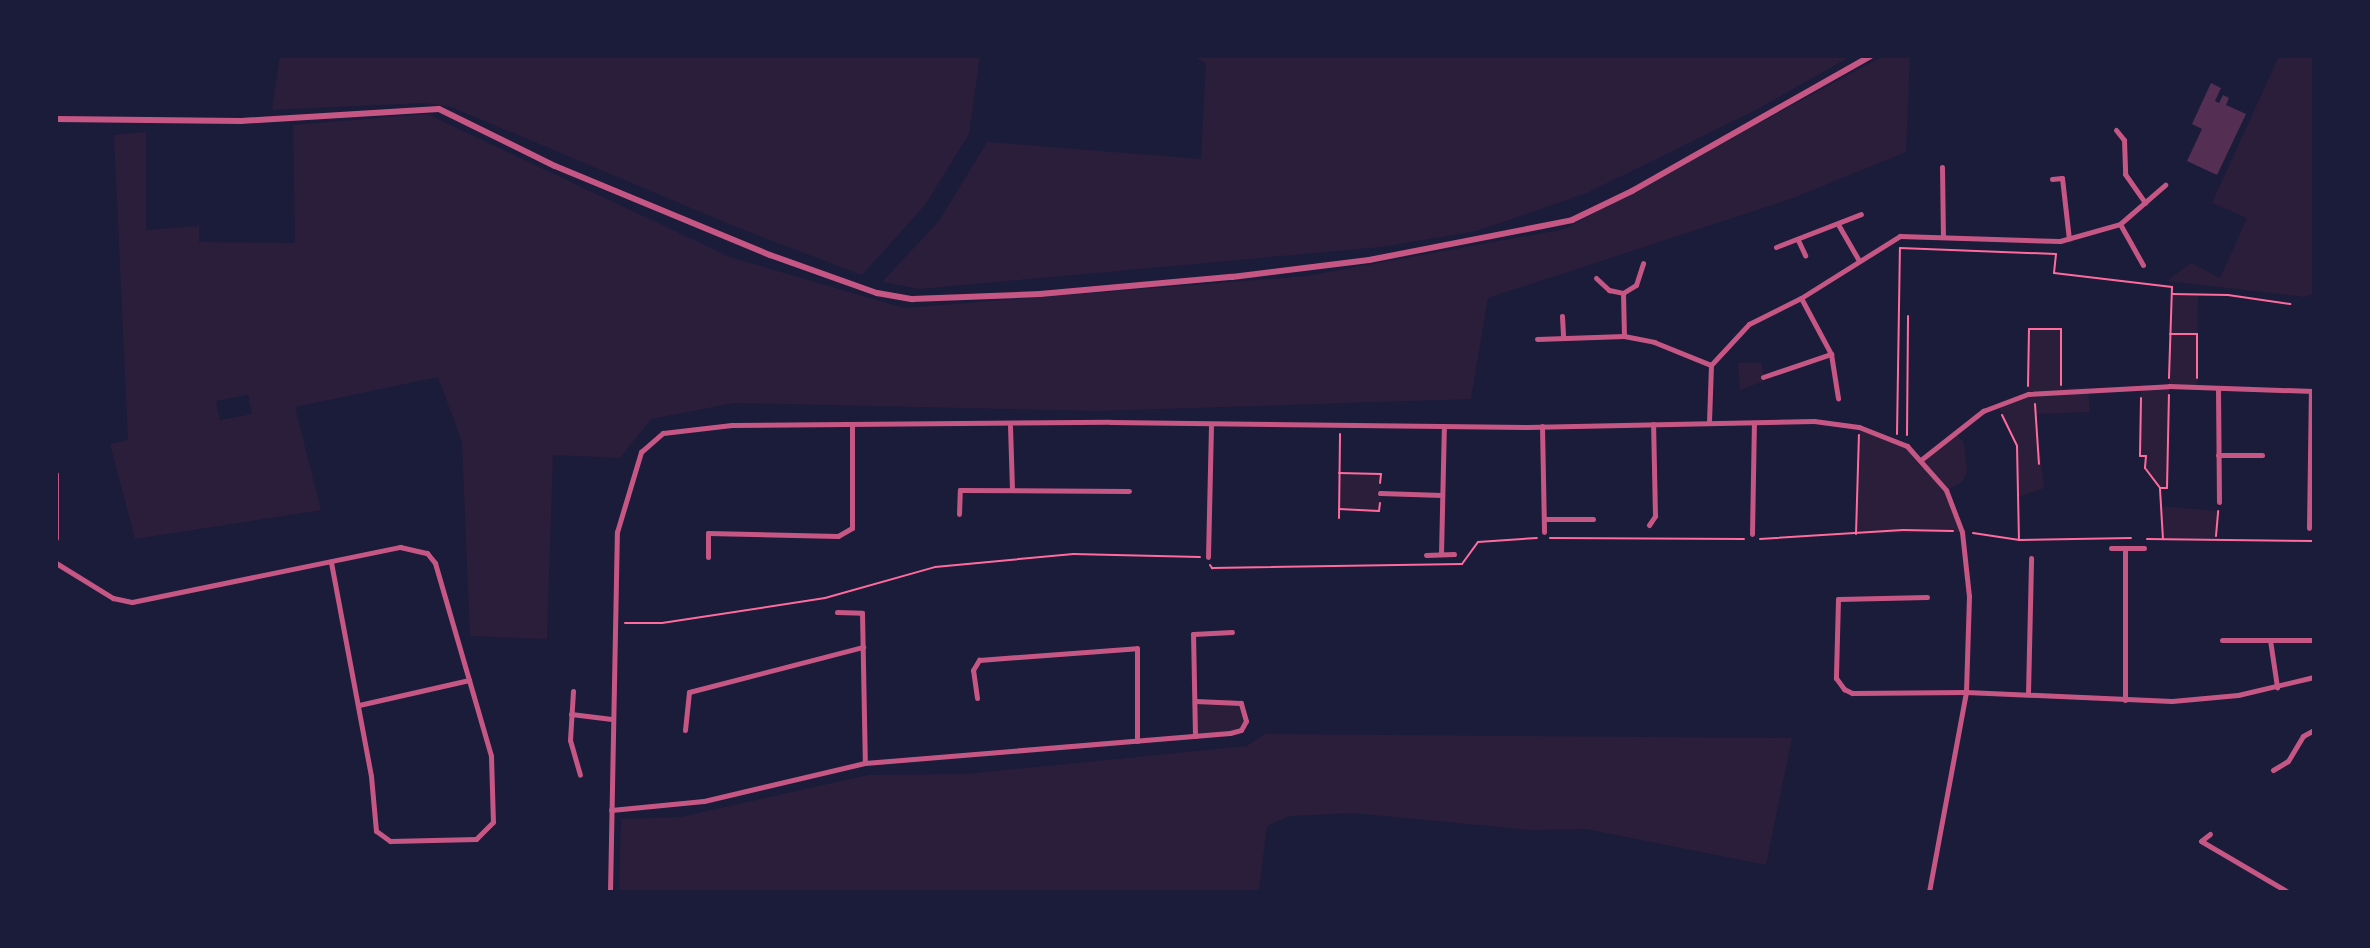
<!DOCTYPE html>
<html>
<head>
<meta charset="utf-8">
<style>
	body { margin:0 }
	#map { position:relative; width:2370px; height:948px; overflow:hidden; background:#1b1b3a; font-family:Montserrat,sans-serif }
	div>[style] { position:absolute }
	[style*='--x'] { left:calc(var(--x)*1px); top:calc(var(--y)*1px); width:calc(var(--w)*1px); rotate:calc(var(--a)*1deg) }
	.green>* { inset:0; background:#2a1e3b }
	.building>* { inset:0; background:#542f53 }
	.path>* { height:2px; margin:-1px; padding:0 1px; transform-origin:1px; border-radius:1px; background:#ff6b9d }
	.minor>* { height:5px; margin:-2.5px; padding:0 2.5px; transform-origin:2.5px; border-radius:2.5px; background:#c65784 }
	.tertiary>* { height:6px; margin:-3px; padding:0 3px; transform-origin:3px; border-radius:3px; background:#c65784 }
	span { translate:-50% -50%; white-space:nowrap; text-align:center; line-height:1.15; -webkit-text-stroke:7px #1b1b3a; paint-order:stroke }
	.frame { position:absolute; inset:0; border:58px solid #1b1b3a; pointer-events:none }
</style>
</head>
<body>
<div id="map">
	<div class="green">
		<i style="clip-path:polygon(280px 56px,980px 56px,969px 134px,925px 205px,862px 275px,736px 227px,449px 106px,423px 103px,272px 110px)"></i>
		<i style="clip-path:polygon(1192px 56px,1851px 56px,1754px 111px,1587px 193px,1477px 231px,1381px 247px,920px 289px,882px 282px,939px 221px,987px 142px,1201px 159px,1206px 63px)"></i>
		<i style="clip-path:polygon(evenodd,1883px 56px,1910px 56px,1906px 152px,1791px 199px,1488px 298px,1471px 399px,1097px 411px,734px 403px,651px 419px,620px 458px,553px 455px,547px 639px,470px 636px,462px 442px,438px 377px,295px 407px,321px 510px,135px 539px,110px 444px,128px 440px,114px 135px,146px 132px,146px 230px,199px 226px,199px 242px,295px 243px,293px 125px,427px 114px,730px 257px,904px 308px,1307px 276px,1565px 229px,1883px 56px,248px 395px,252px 414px,220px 420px,216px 401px,248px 395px)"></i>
		<i style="clip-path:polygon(2279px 56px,2314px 56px,2314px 293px,2305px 297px,2167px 281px,2191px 263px,2220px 278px,2247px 218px,2212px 203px)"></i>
		<i style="clip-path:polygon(2172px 294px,2198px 295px,2197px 387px,2169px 387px,2167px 488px,2160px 488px,2145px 468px,2146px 457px,2140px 456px,2141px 387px,2169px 386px)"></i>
		<i style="clip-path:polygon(2029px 329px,2061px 329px,2062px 389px,2088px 387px,2090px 412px,2036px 414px,2044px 488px,2018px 497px,2017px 446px,1997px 404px,2028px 393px)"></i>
		<i style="clip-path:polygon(1738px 363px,1762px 363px,1764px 381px,1740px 390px)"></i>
		<i style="clip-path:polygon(1859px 427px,1896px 439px,1922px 459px,1956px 433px,1964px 443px,1967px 472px,1962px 482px,1947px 490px,1962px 532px,1856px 534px)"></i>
		<i style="clip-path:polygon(1339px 473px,1381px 474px,1379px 511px,1339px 509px)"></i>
		<i style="clip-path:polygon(2159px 506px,2218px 511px,2216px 538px,2163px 539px)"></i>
		<i style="clip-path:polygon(1230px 699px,1241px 703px,1246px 721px,1241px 730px,1195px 736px,1195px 701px)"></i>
		<i style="clip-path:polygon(1265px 734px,1792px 738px,1766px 865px,1586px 829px,1531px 830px,1352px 813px,1289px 816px,1267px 826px,1259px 892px,619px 892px,621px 819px,681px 817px,868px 775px,966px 774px,1247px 746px)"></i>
	</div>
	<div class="building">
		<i style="clip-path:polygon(2211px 83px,2221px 88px,2215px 101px,2219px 103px,2223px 95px,2229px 98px,2226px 105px,2246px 114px,2217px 175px,2187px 161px,2202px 129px,2192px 124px)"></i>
	</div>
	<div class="path">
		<i style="--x:2172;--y:294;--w:56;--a:1"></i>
		<i style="--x:2228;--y:295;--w:63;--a:8.3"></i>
		<i style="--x:2170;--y:334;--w:27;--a:0"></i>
		<i style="--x:2197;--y:334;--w:44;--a:90"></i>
		<i style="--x:2028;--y:386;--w:57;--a:-89"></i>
		<i style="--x:2029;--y:329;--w:32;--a:0"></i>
		<i style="--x:2061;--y:329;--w:56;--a:90"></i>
		<i style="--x:2141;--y:398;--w:58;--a:91"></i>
		<i style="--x:2140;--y:456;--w:6;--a:0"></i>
		<i style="--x:2146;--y:456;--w:12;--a:95"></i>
		<i style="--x:2145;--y:468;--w:25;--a:53"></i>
		<i style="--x:2160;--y:488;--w:7;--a:0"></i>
		<i style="--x:2167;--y:488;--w:93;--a:-88.8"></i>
		<i style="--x:2035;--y:404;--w:60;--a:86.2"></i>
		<i style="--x:2002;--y:415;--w:34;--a:64"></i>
		<i style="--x:2017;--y:446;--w:93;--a:88.8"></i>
		<i style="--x:1897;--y:434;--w:186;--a:-89.1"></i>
		<i style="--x:1900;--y:248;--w:156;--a:2.2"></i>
		<i style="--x:2056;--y:254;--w:19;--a:96"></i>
		<i style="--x:2054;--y:273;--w:119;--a:6.8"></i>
		<i style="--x:2172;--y:287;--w:91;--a:91.9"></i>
		<i style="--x:1907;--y:435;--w:119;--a:-89.5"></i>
		<i style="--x:1339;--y:473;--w:42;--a:1.4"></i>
		<i style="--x:1381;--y:474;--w:9;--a:96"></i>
		<i style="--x:2160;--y:489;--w:50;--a:86.6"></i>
		<i style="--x:1339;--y:509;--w:40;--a:2.9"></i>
		<i style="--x:1379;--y:511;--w:8;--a:-83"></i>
		<i style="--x:1339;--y:518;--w:84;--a:-89.3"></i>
		<i style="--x:1973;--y:533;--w:47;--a:8.7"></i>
		<i style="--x:2019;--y:540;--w:112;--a:-1"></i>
		<i style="--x:1856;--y:534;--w:99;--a:-88.3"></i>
		<i style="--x:2216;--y:536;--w:25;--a:-85"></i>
		<i style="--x:1550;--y:538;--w:194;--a:0.3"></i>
		<i style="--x:1760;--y:539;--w:143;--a:-3.6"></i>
		<i style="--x:1903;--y:530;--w:50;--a:1.1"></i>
		<i style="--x:2147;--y:539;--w:167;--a:0.7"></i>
		<i style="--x:1210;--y:565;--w:4;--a:56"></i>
		<i style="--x:1212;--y:568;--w:250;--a:-0.9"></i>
		<i style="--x:1462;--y:564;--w:27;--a:-54"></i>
		<i style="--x:1478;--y:542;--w:59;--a:-3.9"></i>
		<i style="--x:625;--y:623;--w:37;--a:0"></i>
		<i style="--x:662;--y:623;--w:165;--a:-8.7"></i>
		<i style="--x:825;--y:598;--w:114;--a:-15.7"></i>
		<i style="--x:935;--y:567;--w:139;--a:-5.4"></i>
		<i style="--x:1073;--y:554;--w:127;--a:1.4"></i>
	</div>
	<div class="minor">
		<i style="--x:2116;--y:130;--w:13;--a:51"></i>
		<i style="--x:2124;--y:140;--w:34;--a:88"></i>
		<i style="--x:2125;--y:174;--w:35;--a:55"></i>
		<i style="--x:1942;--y:167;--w:68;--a:89.2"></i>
		<i style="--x:2052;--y:179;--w:10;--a:-6"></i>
		<i style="--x:2062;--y:178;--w:61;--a:83.5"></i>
		<i style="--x:2120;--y:224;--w:47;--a:60.7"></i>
		<i style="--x:1839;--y:226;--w:39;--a:60"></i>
		<i style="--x:1798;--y:240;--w:17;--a:65"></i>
		<i style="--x:1776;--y:247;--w:91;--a:-21.2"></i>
		<i style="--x:1596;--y:278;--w:18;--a:43"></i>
		<i style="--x:1609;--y:290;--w:14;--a:12"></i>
		<i style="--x:1623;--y:293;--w:15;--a:-32"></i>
		<i style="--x:1636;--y:285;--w:23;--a:-72"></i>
		<i style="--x:1623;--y:293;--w:43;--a:88.7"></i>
		<i style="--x:1801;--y:298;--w:64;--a:61.8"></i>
		<i style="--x:1831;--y:354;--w:45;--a:81"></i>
		<i style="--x:1562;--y:316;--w:22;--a:87"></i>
		<i style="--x:1537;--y:339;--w:87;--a:-2"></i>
		<i style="--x:1624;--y:336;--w:31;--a:11"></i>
		<i style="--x:1654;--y:342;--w:61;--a:22"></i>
		<i style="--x:1763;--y:377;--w:72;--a:-18.7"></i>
		<i style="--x:2218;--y:388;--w:114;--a:89.5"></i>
		<i style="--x:1709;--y:422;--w:57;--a:-88"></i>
		<i style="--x:1711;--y:365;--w:56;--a:-47.2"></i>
		<i style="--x:1749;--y:324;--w:58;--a:-26.6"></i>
		<i style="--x:1801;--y:298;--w:117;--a:-32.1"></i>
		<i style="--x:1900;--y:236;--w:160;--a:1.8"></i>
		<i style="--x:2060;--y:241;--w:62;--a:-15.8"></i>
		<i style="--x:2120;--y:224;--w:60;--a:-40.9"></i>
		<i style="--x:1010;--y:426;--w:64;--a:88.2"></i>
		<i style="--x:1542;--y:426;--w:106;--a:88.9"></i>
		<i style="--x:2218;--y:455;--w:44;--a:0"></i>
		<i style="--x:1922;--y:459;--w:78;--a:-38.2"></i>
		<i style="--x:1983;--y:411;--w:48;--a:-20.7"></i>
		<i style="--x:2028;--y:394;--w:141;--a:-3.2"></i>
		<i style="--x:2169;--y:386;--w:145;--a:2"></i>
		<i style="--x:56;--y:474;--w:64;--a:90"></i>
		<i style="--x:1380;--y:493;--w:62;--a:1.8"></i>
		<i style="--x:959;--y:514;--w:24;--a:-88"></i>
		<i style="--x:960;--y:490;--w:169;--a:0.3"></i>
		<i style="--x:1544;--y:519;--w:49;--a:0"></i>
		<i style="--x:1649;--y:525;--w:11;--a:-56"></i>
		<i style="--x:1655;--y:516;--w:92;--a:-91.2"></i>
		<i style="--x:2309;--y:528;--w:137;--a:-89.2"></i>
		<i style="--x:1752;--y:534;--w:111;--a:-89"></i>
		<i style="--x:2111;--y:548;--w:33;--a:0"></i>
		<i style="--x:2125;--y:548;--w:152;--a:90"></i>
		<i style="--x:1441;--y:554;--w:128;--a:-88.7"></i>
		<i style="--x:1426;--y:555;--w:28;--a:-2"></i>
		<i style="--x:708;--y:557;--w:24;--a:-90"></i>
		<i style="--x:708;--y:533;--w:130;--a:1.3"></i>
		<i style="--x:838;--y:536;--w:16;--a:-30"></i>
		<i style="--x:852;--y:528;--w:101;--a:-90"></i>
		<i style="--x:1208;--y:557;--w:133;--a:-88.7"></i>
		<i style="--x:56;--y:563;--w:67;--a:31.6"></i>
		<i style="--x:113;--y:598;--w:19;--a:12"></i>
		<i style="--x:132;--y:602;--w:274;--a:-11.6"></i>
		<i style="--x:400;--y:547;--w:28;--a:13"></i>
		<i style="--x:427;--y:553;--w:13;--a:51"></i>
		<i style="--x:435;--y:563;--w:201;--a:73.8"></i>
		<i style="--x:491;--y:756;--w:66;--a:88.3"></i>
		<i style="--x:493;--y:822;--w:24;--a:135"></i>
		<i style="--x:476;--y:839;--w:86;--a:178.7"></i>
		<i style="--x:390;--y:841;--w:17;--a:-144"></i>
		<i style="--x:376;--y:831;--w:55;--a:-95.2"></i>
		<i style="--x:371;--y:776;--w:218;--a:-100.6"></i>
		<i style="--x:1927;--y:597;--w:89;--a:178.7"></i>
		<i style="--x:1838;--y:599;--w:79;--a:91.5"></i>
		<i style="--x:1836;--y:678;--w:14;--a:54"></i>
		<i style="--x:1844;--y:689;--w:9;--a:27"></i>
		<i style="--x:1852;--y:693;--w:114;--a:-0.5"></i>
		<i style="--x:1966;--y:692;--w:206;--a:2.5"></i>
		<i style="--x:2172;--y:701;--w:66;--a:-5.2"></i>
		<i style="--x:2238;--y:695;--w:78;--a:-13.3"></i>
		<i style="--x:837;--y:612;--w:25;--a:2"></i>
		<i style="--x:862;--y:613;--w:150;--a:88.9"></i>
		<i style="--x:2222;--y:640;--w:92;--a:0"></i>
		<i style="--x:2270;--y:640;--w:48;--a:81.5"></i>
		<i style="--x:573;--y:691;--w:49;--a:93.5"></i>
		<i style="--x:570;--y:740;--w:36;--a:74"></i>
		<i style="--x:2028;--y:694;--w:136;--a:-88.7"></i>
		<i style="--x:977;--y:698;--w:28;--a:-98"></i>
		<i style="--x:973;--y:670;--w:12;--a:-59"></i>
		<i style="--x:979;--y:660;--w:158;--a:-4.3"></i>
		<i style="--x:1137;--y:648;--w:93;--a:90"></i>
		<i style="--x:359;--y:705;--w:113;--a:-12.8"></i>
		<i style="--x:571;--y:714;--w:41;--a:7"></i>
		<i style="--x:685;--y:730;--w:38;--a:-84"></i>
		<i style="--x:689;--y:692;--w:180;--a:-14.5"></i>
		<i style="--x:1195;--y:736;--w:102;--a:-91.1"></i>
		<i style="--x:1193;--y:634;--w:39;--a:-3"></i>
		<i style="--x:2273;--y:770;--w:17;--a:-31"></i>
		<i style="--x:2288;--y:761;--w:29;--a:-59"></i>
		<i style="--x:2303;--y:736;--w:13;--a:-29"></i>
		<i style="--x:611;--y:810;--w:93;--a:-5.5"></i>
		<i style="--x:704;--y:801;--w:165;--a:-13.3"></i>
		<i style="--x:865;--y:763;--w:366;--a:-4.7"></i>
		<i style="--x:1230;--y:733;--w:11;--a:-15"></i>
		<i style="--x:1241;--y:730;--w:10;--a:-61"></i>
		<i style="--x:1246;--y:721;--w:19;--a:-106"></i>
		<i style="--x:1241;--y:703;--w:46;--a:-177.5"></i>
		<i style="--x:2210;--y:834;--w:11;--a:142"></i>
		<i style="--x:2201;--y:841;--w:101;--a:30.4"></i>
		<i style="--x:610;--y:892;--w:360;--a:-88.9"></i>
		<i style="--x:617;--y:532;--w:84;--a:-73.3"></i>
		<i style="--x:641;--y:452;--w:29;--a:-41"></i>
		<i style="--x:663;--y:433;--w:69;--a:-6.6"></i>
		<i style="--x:732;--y:425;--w:378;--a:-0.5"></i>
		<i style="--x:1110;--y:422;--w:417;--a:0.7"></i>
		<i style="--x:1527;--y:427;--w:287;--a:-1.2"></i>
		<i style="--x:1814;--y:421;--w:45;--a:7.6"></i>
		<i style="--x:1859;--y:427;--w:52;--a:21.6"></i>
		<i style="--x:1907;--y:446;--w:59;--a:48.4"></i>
		<i style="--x:1946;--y:490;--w:45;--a:69.1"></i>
		<i style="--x:1962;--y:532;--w:64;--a:83.8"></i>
		<i style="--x:1969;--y:596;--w:96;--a:91.8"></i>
		<i style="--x:1966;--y:692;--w:203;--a:100.5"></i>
	</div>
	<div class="tertiary">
		<i style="--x:56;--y:119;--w:185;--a:0.6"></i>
		<i style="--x:241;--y:121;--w:198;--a:-3.5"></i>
		<i style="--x:439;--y:109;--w:129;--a:26.2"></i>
		<i style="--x:555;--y:166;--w:233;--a:22.5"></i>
		<i style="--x:770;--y:255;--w:114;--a:19.6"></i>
		<i style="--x:877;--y:293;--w:36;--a:10"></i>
		<i style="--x:912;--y:299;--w:128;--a:-2.2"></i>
		<i style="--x:1040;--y:294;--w:193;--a:-5.1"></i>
		<i style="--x:1232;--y:277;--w:138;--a:-7.1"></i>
		<i style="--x:1369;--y:260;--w:207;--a:-11.1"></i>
		<i style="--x:1572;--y:220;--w:67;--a:-25.8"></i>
		<i style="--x:1632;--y:191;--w:274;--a:-29.5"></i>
	</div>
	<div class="frame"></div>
</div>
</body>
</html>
